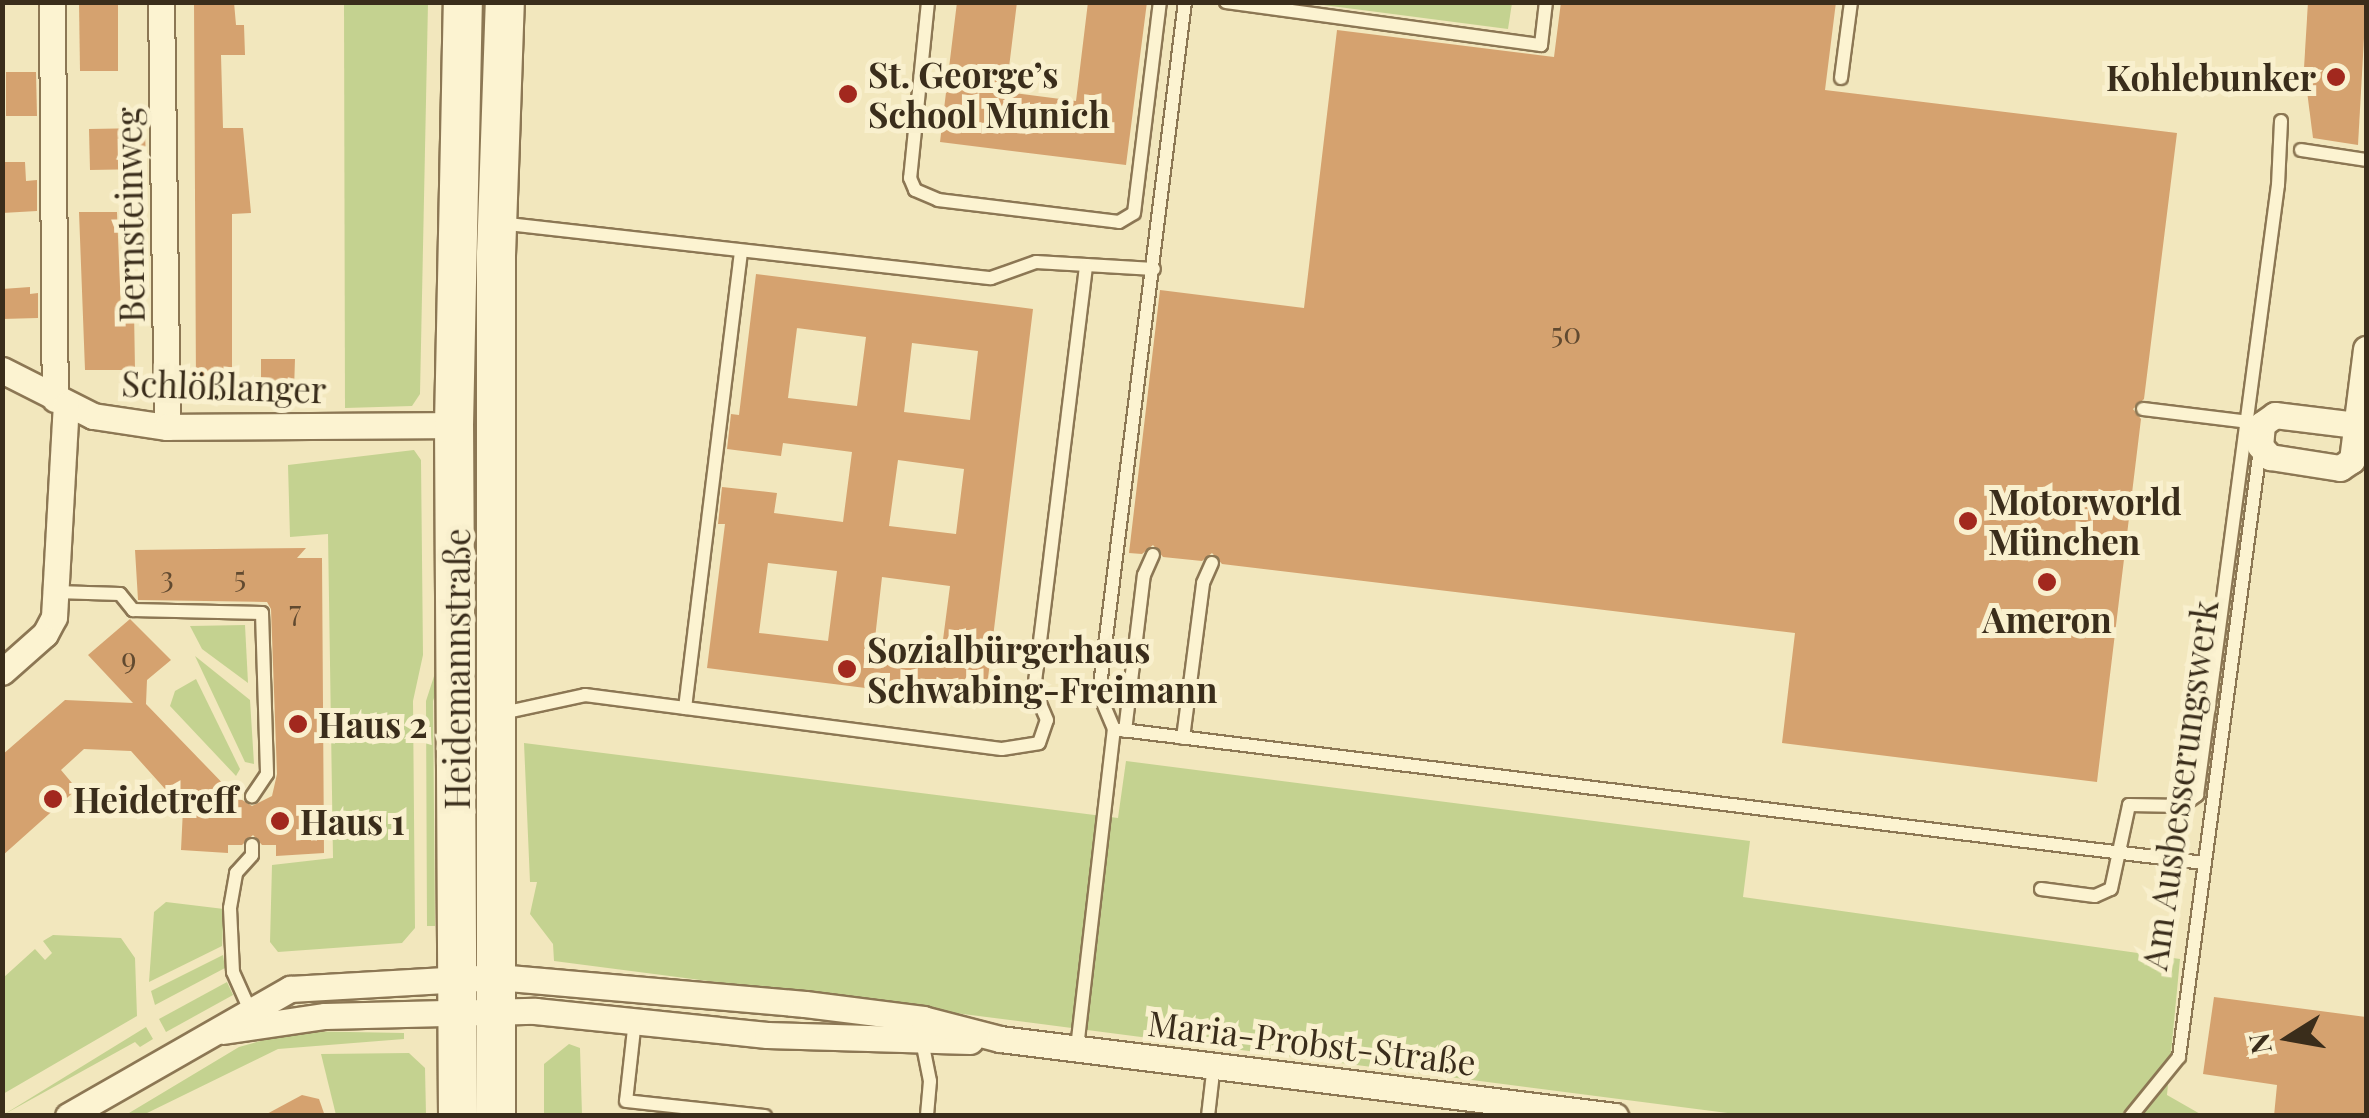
<!DOCTYPE html>
<html>
<head>
<meta charset="utf-8">
<style>
	body { margin:0 }
	#map { position:relative; width:2369px; height:1118px; overflow:hidden; background:#f2e7bd; font-family:"Playfair Display",serif }
	div>[style] { position:absolute }
	[style*='--x'] { left:calc(var(--x)*1px); top:calc(var(--y)*1px); width:calc(var(--w)*1px); rotate:calc(var(--a)*1deg) }
	.green>* { inset:0; background:#c4d290 }
	.building>* { inset:0; background:#d5a26f }
	.roads { filter:drop-shadow(2px 0 #8c7754) drop-shadow(-2px 0 #8c7754) drop-shadow(0 2px #8c7754) drop-shadow(0 -2px #8c7754) }
	.service>* { height:12px; margin:-6px; padding:0 6px; transform-origin:6px; border-radius:6px; background:#fcf3d1 }
	.minor>* { height:25px; margin:-12.5px; padding:0 12.5px; transform-origin:12.5px; border-radius:12.5px; background:#fcf3d1 }
	.secondary>* { height:38px; margin:-19px; padding:0 19px; transform-origin:19px; border-radius:19px; background:#fcf3d1 }
	.dots>* { width:28px; height:28px; translate:-50% -50%; box-sizing:border-box; border:5px solid #f9f0ce; border-radius:50% }
	span { translate:-50% -50%; white-space:nowrap; text-align:center; line-height:1.15; -webkit-text-stroke:10px #f9f0ce; paint-order:stroke }
	.number-label { font-size:30px; color:#614a30 }
	.number-label span { -webkit-text-stroke-width:0 }
	.poi-label { font-size:35px; color:#3a2d1b; font-weight:700 }
	.left { translate:0 -50%; text-align:left }
	.right { translate:-100% -50%; text-align:right }
	.street-label { font-size:35px; color:#3a2d1b }
	.frame { position:absolute; inset:0; border:5px solid #3a2d1b; pointer-events:none }
	.north { position:absolute; left:2239px; top:988px; width:100px; height:100px; -webkit-text-stroke:8px #f9f0ce; paint-order:stroke; rotate:259deg; font-size:28px; font-weight:700; line-height:40px; text-align:center; color:#3a2d1b }
	.north::after { content:''; display:block; margin:auto; width:35px; height:45px; background:#3a2d1b; clip-path:polygon(50% 0,100% 100%,50% 72%,0 100%) }
</style>
</head>
<body>
<div id="map">
	<div class="green">
		<i style="clip-path:polygon(344px 3px,428px 3px,420px 394px,412px 406px,345px 408px)"></i>
		<i style="clip-path:polygon(1308px 3px,1512px 3px,1508px 29px)"></i>
		<i style="clip-path:polygon(474px 246px,478px 246px,478px 926px,474px 514px,466px 485px)"></i>
		<i style="clip-path:polygon(434px 444px,443px 671px,433px 701px,435px 926px,427px 926px,426px 701px,436px 670px)"></i>
		<i style="clip-path:polygon(414px 450px,421px 460px,423px 655px,413px 701px,415px 928px,402px 943px,278px 952px,270px 942px,272px 865px,333px 858px,328px 534px,290px 537px,288px 465px)"></i>
		<i style="clip-path:polygon(245px 625px,248px 683px,202px 649px,190px 626px)"></i>
		<i style="clip-path:polygon(195px 656px,250px 700px,254px 764px,245px 762px)"></i>
		<i style="clip-path:polygon(196px 679px,240px 769px,236px 776px,170px 706px,175px 691px)"></i>
		<i style="clip-path:polygon(524px 743px,1118px 818px,1126px 761px,1750px 841px,1743px 897px,2180px 959px,2167px 1095px,2202px 1115px,1743px 1115px,554px 961px,553px 944px,530px 914px,537px 882px,530px 882px)"></i>
		<i style="clip-path:polygon(166px 902px,224px 909px,222px 946px,149px 982px,154px 912px)"></i>
		<i style="clip-path:polygon(53px 935px,121px 938px,135px 958px,137px 1016px,3px 1094px,3px 978px,35px 949px,45px 960px,52px 953px,43px 941px)"></i>
		<i style="clip-path:polygon(223px 955px,225px 968px,155px 1005px,151px 991px)"></i>
		<i style="clip-path:polygon(227px 982px,233px 995px,166px 1032px,159px 1019px)"></i>
		<i style="clip-path:polygon(146px 1027px,153px 1039px,140px 1047px,135px 1042px,3px 1115px)"></i>
		<i style="clip-path:polygon(295px 1031px,404px 1033px,404px 1039px,278px 1049px,143px 1115px,124px 1116px,239px 1047px)"></i>
		<i style="clip-path:polygon(569px 1044px,580px 1048px,582px 1115px,544px 1115px,544px 1064px)"></i>
		<i style="clip-path:polygon(409px 1053px,425px 1068px,426px 1115px,336px 1115px,321px 1054px)"></i>
	</div>
	<div class="building">
		<i style="clip-path:polygon(79px 2px,118px 2px,118px 71px,80px 71px)"></i>
		<i style="clip-path:polygon(194px 2px,234px 2px,236px 25px,244px 25px,245px 55px,221px 55px,223px 128px,243px 128px,251px 213px,232px 214px,232px 375px,209px 374px,196px 388px)"></i>
		<i style="clip-path:polygon(957px 2px,1017px 2px,1006px 92px,1076px 101px,1088px 2px,1147px 2px,1126px 165px,940px 142px)"></i>
		<i style="clip-path:polygon(1561px 2px,1836px 2px,1825px 90px,2177px 133px,2144px 399px,2133px 409px,2141px 419px,2097px 782px,1782px 743px,1795px 633px,1222px 564px,1212px 553px,1202px 561px,1163px 557px,1153px 545px,1142px 554px,1129px 553px,1160px 290px,1304px 308px,1337px 30px,1554px 57px)"></i>
		<i style="clip-path:polygon(2308px 2px,2366px 2px,2358px 145px,2313px 138px,2304px 68px)"></i>
		<i style="clip-path:polygon(6px 72px,36px 72px,37px 116px,6px 116px)"></i>
		<i style="clip-path:polygon(145px 128px,146px 169px,90px 170px,89px 129px)"></i>
		<i style="clip-path:polygon(5px 162px,25px 162px,26px 181px,37px 180px,37px 211px,2px 213px)"></i>
		<i style="clip-path:polygon(79px 212px,117px 212px,121px 311px,134px 310px,135px 370px,85px 370px)"></i>
		<i style="clip-path:polygon(evenodd,756px 274px,1033px 309px,985px 703px,707px 668px,725px 524px,718px 524px,722px 487px,777px 493px,774px 513px,843px 522px,852px 452px,783px 443px,781px 456px,727px 449px,731px 414px,739px 415px,756px 274px,797px 328px,866px 337px,857px 406px,788px 398px,797px 328px,756px 274px,912px 343px,978px 351px,970px 420px,904px 412px,912px 343px,756px 274px,898px 460px,964px 469px,956px 534px,889px 526px,898px 460px,756px 274px,768px 563px,837px 571px,828px 641px,759px 633px,768px 563px,756px 274px,882px 577px,950px 586px,941px 655px,874px 647px,882px 577px)"></i>
		<i style="clip-path:polygon(30px 287px,30px 294px,38px 293px,38px 318px,2px 319px,2px 289px)"></i>
		<i style="clip-path:polygon(261px 359px,295px 359px,294px 390px,261px 390px)"></i>
		<i style="clip-path:polygon(306px 548px,297px 558px,322px 558px,324px 853px,276px 856px,276px 845px,262px 845px,253px 835px,242px 845px,228px 845px,228px 853px,181px 850px,183px 809px,131px 751px,84px 749px,61px 770px,77px 789px,2px 856px,2px 755px,65px 700px,133px 703px,88px 655px,130px 619px,171px 660px,147px 680px,146px 704px,234px 795px,252px 806px,272px 796px,277px 774px,271px 609px,267px 602px,138px 600px,135px 550px)"></i>
		<i style="clip-path:polygon(2214px 997px,2366px 1017px,2366px 1116px,2274px 1116px,2277px 1085px,2203px 1074px)"></i>
		<i style="clip-path:polygon(302px 1095px,319px 1099px,325px 1116px,263px 1116px)"></i>
	</div>
	<div class="roads">
		<div class="service">
			<i style="--x:928;--y:2;--w:177;--a:95.8"></i>
			<i style="--x:910;--y:178;--w:13;--a:67"></i>
			<i style="--x:915;--y:190;--w:25;--a:23"></i>
			<i style="--x:938;--y:200;--w:182;--a:6.9"></i>
			<i style="--x:1119;--y:222;--w:17;--a:-31"></i>
			<i style="--x:1134;--y:213;--w:213;--a:-83"></i>
			<i style="--x:1226;--y:2;--w:318;--a:7.8"></i>
			<i style="--x:1541;--y:45;--w:43;--a:-83.4"></i>
			<i style="--x:1841;--y:78;--w:77;--a:-82.5"></i>
			<i style="--x:2301;--y:150;--w:66;--a:8.7"></i>
			<i style="--x:499;--y:223;--w:495;--a:6.4"></i>
			<i style="--x:991;--y:278;--w:48;--a:-19.6"></i>
			<i style="--x:1036;--y:262;--w:118;--a:3.4"></i>
			<i style="--x:2143;--y:409;--w:107;--a:7"></i>
			<i style="--x:56;--y:592;--w:64;--a:1.8"></i>
			<i style="--x:120;--y:594;--w:21;--a:51"></i>
			<i style="--x:133;--y:610;--w:129;--a:1.3"></i>
			<i style="--x:262;--y:613;--w:161;--a:88.2"></i>
			<i style="--x:267;--y:774;--w:27;--a:124"></i>
			<i style="--x:685;--y:708;--w:460;--a:-83"></i>
			<i style="--x:498;--y:714;--w:89;--a:-12.3"></i>
			<i style="--x:585;--y:695;--w:420;--a:7.4"></i>
			<i style="--x:1002;--y:749;--w:37;--a:-9"></i>
			<i style="--x:1039;--y:743;--w:24;--a:-71"></i>
			<i style="--x:1047;--y:720;--w:33;--a:-113"></i>
			<i style="--x:1034;--y:690;--w:428;--a:-83"></i>
			<i style="--x:1114;--y:729;--w:1098;--a:7.01"></i>
			<i style="--x:1125;--y:731;--w:157;--a:-83.1"></i>
			<i style="--x:1144;--y:575;--w:22;--a:-66"></i>
			<i style="--x:1183;--y:738;--w:156;--a:-82.6"></i>
			<i style="--x:1203;--y:583;--w:22;--a:-66"></i>
			<i style="--x:2041;--y:889;--w:54;--a:7.4"></i>
			<i style="--x:2095;--y:896;--w:17;--a:-24"></i>
			<i style="--x:2111;--y:889;--w:86;--a:-77.9"></i>
			<i style="--x:2129;--y:805;--w:53;--a:1.1"></i>
			<i style="--x:2182;--y:806;--w:19;--a:-36"></i>
			<i style="--x:2197;--y:795;--w:615;--a:-82.44"></i>
			<i style="--x:2278;--y:185;--w:64;--a:-87.3"></i>
			<i style="--x:249;--y:1008;--w:39;--a:-114"></i>
			<i style="--x:233;--y:972;--w:64;--a:-92.7"></i>
			<i style="--x:230;--y:908;--w:36;--a:-80"></i>
			<i style="--x:236;--y:873;--w:24;--a:-48"></i>
			<i style="--x:252;--y:855;--w:10;--a:-90"></i>
			<i style="--x:635;--y:1020;--w:81;--a:96.3"></i>
			<i style="--x:626;--y:1101;--w:140;--a:6.2"></i>
			<i style="--x:922;--y:1041;--w:41;--a:78.7"></i>
			<i style="--x:930;--y:1081;--w:35;--a:95"></i>
			<i style="--x:1077;--y:1048;--w:321;--a:-83.4"></i>
			<i style="--x:1114;--y:729;--w:38;--a:-113"></i>
			<i style="--x:1099;--y:694;--w:697;--a:-82.92"></i>
			<i style="--x:1208;--y:1116;--w:52;--a:-83.4"></i>
			<i style="--x:2131;--y:1116;--w:76;--a:-50.9"></i>
			<i style="--x:2179;--y:1057;--w:613;--a:-82.41"></i>
		</div>
		<div class="minor">
			<i style="--x:52;--y:2;--w:397;--a:89.6"></i>
			<i style="--x:161;--y:2;--w:425;--a:89.2"></i>
			<i style="--x:2;--y:370;--w:102;--a:26.8"></i>
			<i style="--x:93;--y:416;--w:75;--a:8.5"></i>
			<i style="--x:167;--y:427;--w:287;--a:-0.4"></i>
			<i style="--x:2356;--y:425;--w:82;--a:-173"></i>
			<i style="--x:2275;--y:415;--w:16;--a:145"></i>
			<i style="--x:2262;--y:424;--w:22;--a:95"></i>
			<i style="--x:2260;--y:446;--w:15;--a:48"></i>
			<i style="--x:2270;--y:457;--w:71;--a:8.9"></i>
			<i style="--x:2340;--y:468;--w:14;--a:-34"></i>
			<i style="--x:2352;--y:460;--w:112;--a:-82.8"></i>
			<i style="--x:2;--y:672;--w:57;--a:-41.5"></i>
			<i style="--x:45;--y:634;--w:19;--a:-62"></i>
			<i style="--x:54;--y:617;--w:212;--a:-86.8"></i>
			<i style="--x:223;--y:1031;--w:103;--a:-8.4"></i>
			<i style="--x:325;--y:1016;--w:210;--a:-1.4"></i>
			<i style="--x:535;--y:1011;--w:233;--a:5.9"></i>
			<i style="--x:767;--y:1035;--w:203;--a:1.7"></i>
			<i style="--x:68;--y:1116;--w:256;--a:-29.8"></i>
			<i style="--x:290;--y:989;--w:207;--a:-3.3"></i>
			<i style="--x:497;--y:977;--w:309;--a:5"></i>
			<i style="--x:805;--y:1004;--w:119;--a:7.2"></i>
			<i style="--x:923;--y:1019;--w:80;--a:14.6"></i>
			<i style="--x:1000;--y:1039;--w:620;--a:7.14"></i>
		</div>
		<div class="secondary">
			<i style="--x:458;--y:1116;--w:691;--a:-90.33"></i>
			<i style="--x:454;--y:425;--w:423;--a:-88.8"></i>
			<i style="--x:496;--y:1116;--w:861;--a:-90"></i>
			<i style="--x:496;--y:255;--w:253;--a:-88"></i>
		</div>
	</div>
	<div class="dots">
		<i style="left:2336px;top:77px;background:#a2281e"></i>
		<i style="left:848px;top:94px;background:#a2281e"></i>
		<i style="left:1968px;top:521px;background:#a2281e"></i>
		<i style="left:2047px;top:582px;background:#a2281e"></i>
		<i style="left:847px;top:669px;background:#a2281e"></i>
		<i style="left:298px;top:724px;background:#a2281e"></i>
		<i style="left:53px;top:799px;background:#a2281e"></i>
		<i style="left:280px;top:821px;background:#a2281e"></i>
	</div>
	<div class="number-label">
		<span style="left:1566px;top:332px">50</span>
		<span style="left:167px;top:576px">3</span>
		<span style="left:240px;top:576px">5</span>
		<span style="left:295px;top:610px">7</span>
		<span style="left:129px;top:657px">9</span>
	</div>
	<div class="poi-label">
		<span class="left" style="left:868px;top:94px">St. George’s<br>School Munich</span>
		<span class="right" style="left:2316px;top:77px">Kohlebunker</span>
		<span class="left" style="left:1988px;top:521px">Motorworld<br>München</span>
		<span style="left:2047px;top:619px">Ameron</span>
		<span class="left" style="left:867px;top:669px">Sozialbürgerhaus<br>Schwabing-Freimann</span>
		<span class="left" style="left:318px;top:724px">Haus 2</span>
		<span class="left" style="left:73px;top:799px">Heidetreff</span>
		<span class="left" style="left:300px;top:821px">Haus 1</span>
	</div>
	<div class="street-label">
		<span style="left:129px;top:215px;rotate:-91deg">Bernsteinweg</span>
		<span style="left:224px;top:386px;rotate:2deg">Schlößlanger</span>
		<span style="left:456px;top:669px;rotate:-90deg">Heidemannstraße</span>
		<span style="left:2179px;top:785px;rotate:-82deg">Am Ausbesserungswerk</span>
		<span style="left:1312px;top:1042px;rotate:7deg">Maria-Probst-Straße</span>
	</div>
	<div class="frame"></div>
	<div class="north">N</div>
</div>
</body>
</html>
